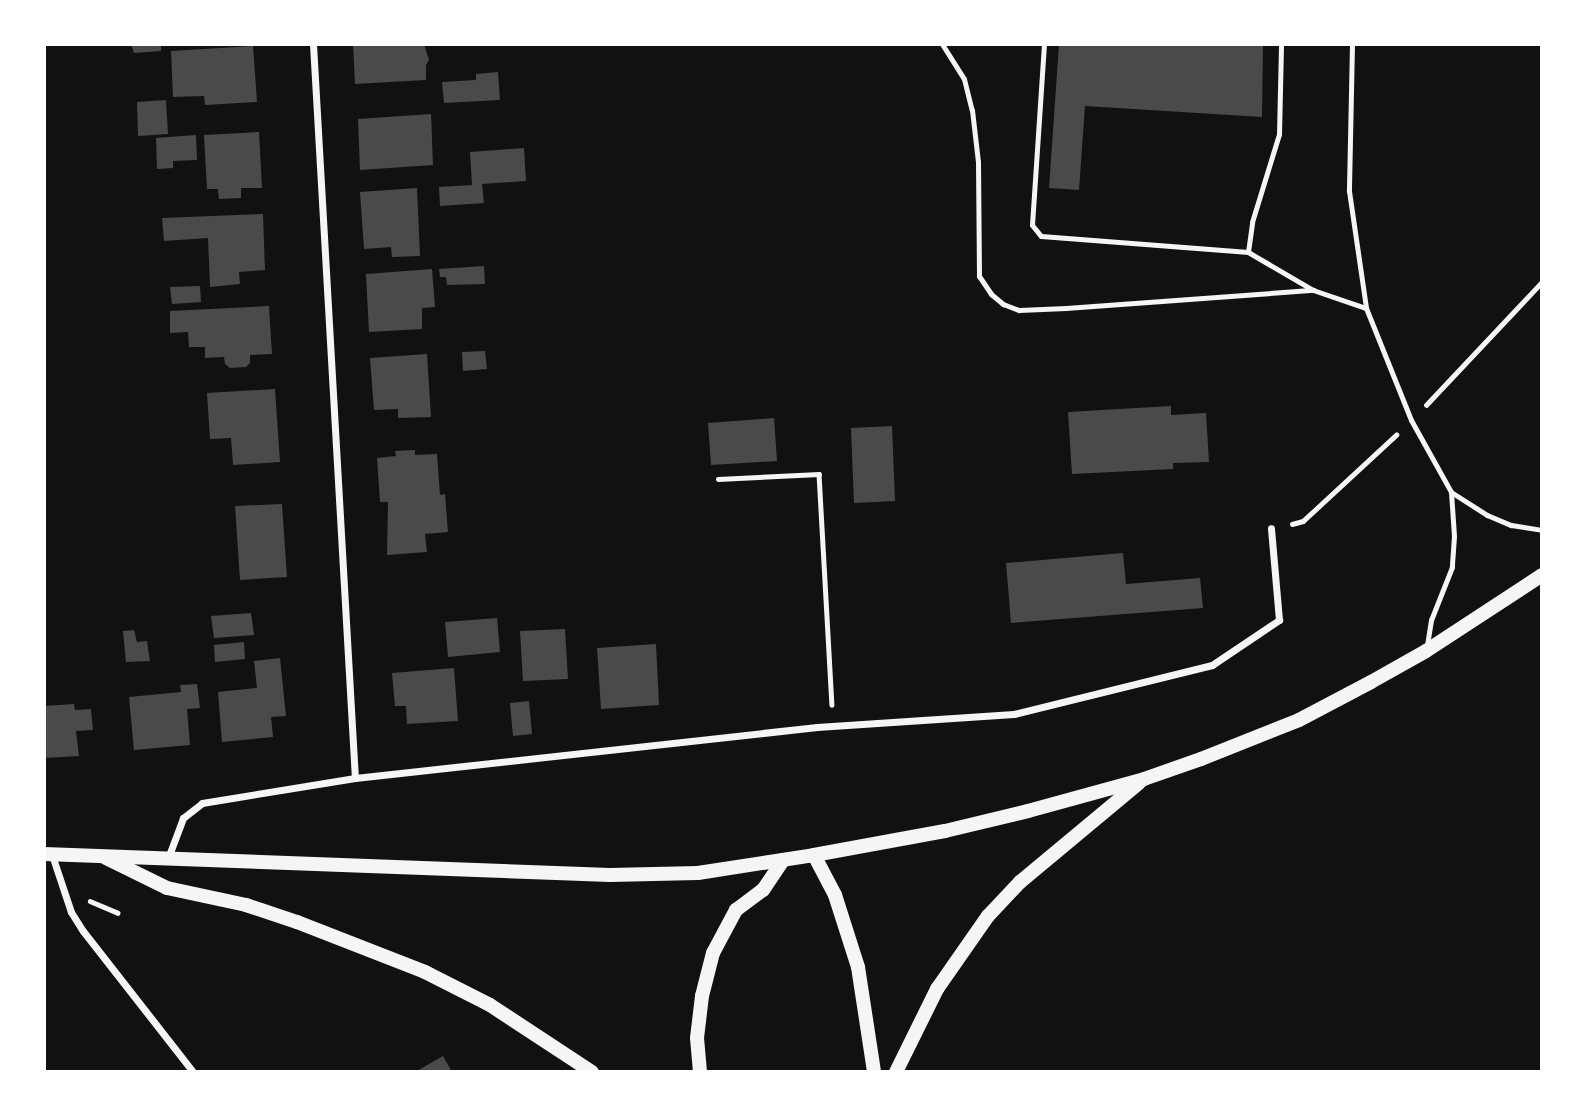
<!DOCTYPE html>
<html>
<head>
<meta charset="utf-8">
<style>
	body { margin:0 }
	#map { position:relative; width:1586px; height:1116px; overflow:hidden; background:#111; font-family:"Alegreya Sans",sans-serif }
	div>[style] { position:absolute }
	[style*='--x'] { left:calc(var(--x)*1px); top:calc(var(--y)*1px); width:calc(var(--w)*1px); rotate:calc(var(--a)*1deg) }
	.building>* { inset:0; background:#4a4a4a }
	.path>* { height:4.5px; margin:-2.25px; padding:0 2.25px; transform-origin:2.25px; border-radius:2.25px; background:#f5f5f5 }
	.service>* { height:5px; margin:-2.5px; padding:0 2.5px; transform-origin:2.5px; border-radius:2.5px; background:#f5f5f5 }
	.minor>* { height:7px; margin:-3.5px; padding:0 3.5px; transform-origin:3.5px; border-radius:3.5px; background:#f5f5f5 }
	.secondary>* { height:14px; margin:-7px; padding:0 7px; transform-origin:7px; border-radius:7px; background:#f5f5f5 }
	span { translate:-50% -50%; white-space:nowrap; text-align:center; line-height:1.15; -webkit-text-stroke:6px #fff; paint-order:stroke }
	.frame { position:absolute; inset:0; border:46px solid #fff; pointer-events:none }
</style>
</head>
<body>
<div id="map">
	<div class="building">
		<i style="clip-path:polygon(131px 44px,161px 44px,161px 51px,134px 53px)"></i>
		<i style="clip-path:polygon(353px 44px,424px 44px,429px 60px,426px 65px,426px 80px,355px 84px)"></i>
		<i style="clip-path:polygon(1059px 44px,1263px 44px,1262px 117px,1085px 106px,1079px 190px,1049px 188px)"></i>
		<i style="clip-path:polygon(253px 46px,257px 102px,205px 105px,204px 96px,173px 97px,171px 51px)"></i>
		<i style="clip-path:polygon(498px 72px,500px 100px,444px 103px,442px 82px,476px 80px,476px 74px)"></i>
		<i style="clip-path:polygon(166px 100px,168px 134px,138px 136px,137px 102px)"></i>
		<i style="clip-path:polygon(431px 114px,433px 165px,360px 170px,358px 119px)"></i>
		<i style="clip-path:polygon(259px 132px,262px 188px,241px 188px,241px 198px,219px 199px,218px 189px,207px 189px,204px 135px)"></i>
		<i style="clip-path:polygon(196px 135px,197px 160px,173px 161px,173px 168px,157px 169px,156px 138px)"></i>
		<i style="clip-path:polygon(524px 148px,526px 181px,482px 184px,484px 203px,440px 206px,439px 187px,472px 185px,470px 152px)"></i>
		<i style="clip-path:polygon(417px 188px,420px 256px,392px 257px,391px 247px,364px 249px,360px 192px)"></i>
		<i style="clip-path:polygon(263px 214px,265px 270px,239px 272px,240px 284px,210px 287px,208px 238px,164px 241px,162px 218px)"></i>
		<i style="clip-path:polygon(484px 266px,485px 284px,447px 285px,446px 277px,440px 277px,439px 269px)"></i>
		<i style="clip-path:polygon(432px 269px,435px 307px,422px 308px,422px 329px,369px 332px,366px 274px)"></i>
		<i style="clip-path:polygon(200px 286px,201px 302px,172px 304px,170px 287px)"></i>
		<i style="clip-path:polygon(269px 306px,272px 354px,250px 355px,250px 363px,246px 367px,230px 368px,225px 364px,224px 357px,205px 358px,205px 347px,189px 347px,188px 332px,170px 333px,170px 311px)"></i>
		<i style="clip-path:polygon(485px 351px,487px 369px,463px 371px,462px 352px)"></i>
		<i style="clip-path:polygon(427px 354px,431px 417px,398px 418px,398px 409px,374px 410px,370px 358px)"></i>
		<i style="clip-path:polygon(275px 389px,280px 462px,233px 465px,231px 438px,210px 439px,207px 393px)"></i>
		<i style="clip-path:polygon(1171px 406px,1171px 415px,1206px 413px,1209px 462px,1173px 463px,1173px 469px,1072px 474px,1068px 412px)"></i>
		<i style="clip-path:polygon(774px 418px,777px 461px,711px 465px,708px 423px)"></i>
		<i style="clip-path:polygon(892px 426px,895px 501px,854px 503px,851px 428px)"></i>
		<i style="clip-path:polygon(415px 450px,415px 455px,437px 454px,440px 495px,445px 494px,448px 532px,425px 534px,427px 552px,387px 555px,388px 502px,380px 502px,377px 458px,396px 456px,395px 451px)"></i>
		<i style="clip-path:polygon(282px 504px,287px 577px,240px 580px,235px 506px)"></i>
		<i style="clip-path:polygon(1123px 553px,1126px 584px,1200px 578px,1203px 608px,1011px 623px,1006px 563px)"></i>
		<i style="clip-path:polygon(251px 613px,254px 635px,214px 638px,211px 616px)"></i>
		<i style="clip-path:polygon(497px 618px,500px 652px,448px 657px,445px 622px)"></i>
		<i style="clip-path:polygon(565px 629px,568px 679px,523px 681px,520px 631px)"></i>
		<i style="clip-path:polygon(134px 630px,137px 642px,147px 641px,150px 661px,126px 662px,123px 631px)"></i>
		<i style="clip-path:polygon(244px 642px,245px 659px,215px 662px,214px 645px)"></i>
		<i style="clip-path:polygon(656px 644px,659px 705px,601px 709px,597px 648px)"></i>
		<i style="clip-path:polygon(280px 658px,286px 716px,271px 717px,273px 737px,222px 742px,218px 692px,257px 688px,254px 661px)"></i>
		<i style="clip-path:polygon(454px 668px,458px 721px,407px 724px,406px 706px,395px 706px,392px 673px)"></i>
		<i style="clip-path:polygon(197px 684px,200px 708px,187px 709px,190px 745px,134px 750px,129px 697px,181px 692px,180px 685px)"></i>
		<i style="clip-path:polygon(529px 701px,532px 734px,513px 736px,510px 703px)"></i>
		<i style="clip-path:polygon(74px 704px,75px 710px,91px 709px,93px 730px,76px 731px,79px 756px,44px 758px,44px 706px)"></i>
		<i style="clip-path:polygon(443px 1056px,452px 1072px,415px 1072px)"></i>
	</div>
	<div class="path">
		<i style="--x:1426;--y:405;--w:169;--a:-46.7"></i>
		<i style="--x:718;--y:479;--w:101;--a:-2.8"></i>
		<i style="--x:819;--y:474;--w:231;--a:86.8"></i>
		<i style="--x:1292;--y:524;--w:11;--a:-15"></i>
		<i style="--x:1303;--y:521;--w:127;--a:-42.8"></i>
		<i style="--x:90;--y:901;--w:30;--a:23"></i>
	</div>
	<div class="service">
		<i style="--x:942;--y:44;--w:41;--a:57.8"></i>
		<i style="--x:964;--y:79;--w:32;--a:76"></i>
		<i style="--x:972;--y:110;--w:52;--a:83.4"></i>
		<i style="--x:978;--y:162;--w:114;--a:89.5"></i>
		<i style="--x:979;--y:276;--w:22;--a:56"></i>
		<i style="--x:991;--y:294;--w:16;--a:40"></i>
		<i style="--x:1003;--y:304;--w:17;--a:21"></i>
		<i style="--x:1019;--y:310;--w:47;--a:-2.4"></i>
		<i style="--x:1066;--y:308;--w:248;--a:-4.2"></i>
		<i style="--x:1044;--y:44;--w:181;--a:93.8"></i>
		<i style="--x:1032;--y:225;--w:14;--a:51"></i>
		<i style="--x:1041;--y:236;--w:208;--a:4.4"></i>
		<i style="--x:1248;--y:252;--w:75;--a:30.3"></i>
		<i style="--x:1313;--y:290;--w:56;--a:18.8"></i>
		<i style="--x:1352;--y:44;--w:147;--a:91.2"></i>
		<i style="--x:1349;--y:191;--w:118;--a:81.7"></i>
		<i style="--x:1366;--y:308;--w:121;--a:68.1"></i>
		<i style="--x:1411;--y:420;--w:82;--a:60.9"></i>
		<i style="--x:1451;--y:492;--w:44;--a:86.1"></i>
		<i style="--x:1454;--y:536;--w:31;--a:94"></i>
		<i style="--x:1452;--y:567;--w:57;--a:111.6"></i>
		<i style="--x:1431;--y:620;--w:25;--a:99"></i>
		<i style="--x:1248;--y:252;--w:30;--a:-82"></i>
		<i style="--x:1252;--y:222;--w:92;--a:-72.9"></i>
		<i style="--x:1279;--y:134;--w:90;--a:-88.7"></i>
		<i style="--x:1451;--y:492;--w:43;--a:32.6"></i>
		<i style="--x:1487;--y:515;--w:26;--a:23"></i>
		<i style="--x:1511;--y:525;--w:31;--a:9"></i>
	</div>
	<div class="minor">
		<i style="--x:313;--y:44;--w:735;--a:86.73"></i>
		<i style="--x:52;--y:855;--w:60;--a:71.6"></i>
		<i style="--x:71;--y:912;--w:22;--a:58"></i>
		<i style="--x:83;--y:931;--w:179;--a:52"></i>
		<i style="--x:168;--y:858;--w:43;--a:-69.4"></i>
		<i style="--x:183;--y:818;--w:24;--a:-38"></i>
		<i style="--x:202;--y:803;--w:155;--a:-9.3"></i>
		<i style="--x:355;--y:778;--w:465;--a:-6.3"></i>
		<i style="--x:817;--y:727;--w:197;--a:-3.8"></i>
		<i style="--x:1014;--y:714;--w:204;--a:-13.9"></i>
		<i style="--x:1212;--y:665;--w:81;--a:-33.9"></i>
		<i style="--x:1279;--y:620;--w:92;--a:-95"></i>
	</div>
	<div class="secondary">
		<i style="--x:44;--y:854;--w:566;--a:2.12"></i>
		<i style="--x:610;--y:875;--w:88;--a:-1.3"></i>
		<i style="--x:698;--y:873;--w:117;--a:-8.8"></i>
		<i style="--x:814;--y:855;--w:133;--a:-10.4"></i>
		<i style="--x:945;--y:831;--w:85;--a:-13.5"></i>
		<i style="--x:1028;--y:811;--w:120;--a:-15.4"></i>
		<i style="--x:1144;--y:779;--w:60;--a:-19.3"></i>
		<i style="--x:1201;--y:759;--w:105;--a:-21.7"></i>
		<i style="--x:1299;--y:720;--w:81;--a:-27.8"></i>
		<i style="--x:1371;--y:682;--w:63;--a:-29.4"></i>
		<i style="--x:1426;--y:651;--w:139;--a:-33.2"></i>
		<i style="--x:814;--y:855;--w:45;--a:62.3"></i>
		<i style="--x:835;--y:895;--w:76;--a:72.3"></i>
		<i style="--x:858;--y:967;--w:106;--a:81.3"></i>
		<i style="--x:106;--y:858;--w:68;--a:26.2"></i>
		<i style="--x:167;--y:888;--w:81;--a:12.1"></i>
		<i style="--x:246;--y:905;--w:54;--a:18.4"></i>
		<i style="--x:297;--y:922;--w:137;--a:21.3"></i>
		<i style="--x:425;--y:972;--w:73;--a:26.9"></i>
		<i style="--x:490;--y:1005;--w:122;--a:33.3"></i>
		<i style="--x:700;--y:1072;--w:34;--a:-95"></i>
		<i style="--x:697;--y:1038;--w:42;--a:-83.2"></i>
		<i style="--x:702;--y:996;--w:44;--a:-75.7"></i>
		<i style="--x:713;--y:953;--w:49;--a:-61.9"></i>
		<i style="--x:736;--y:910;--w:34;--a:-37"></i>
		<i style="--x:763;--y:890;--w:36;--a:-56"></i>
		<i style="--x:896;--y:1072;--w:93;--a:-63.7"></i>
		<i style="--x:937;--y:989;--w:89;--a:-55.1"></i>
		<i style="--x:988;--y:916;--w:47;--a:-46.7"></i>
		<i style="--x:1020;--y:882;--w:155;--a:-39.8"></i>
	</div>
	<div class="frame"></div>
</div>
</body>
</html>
